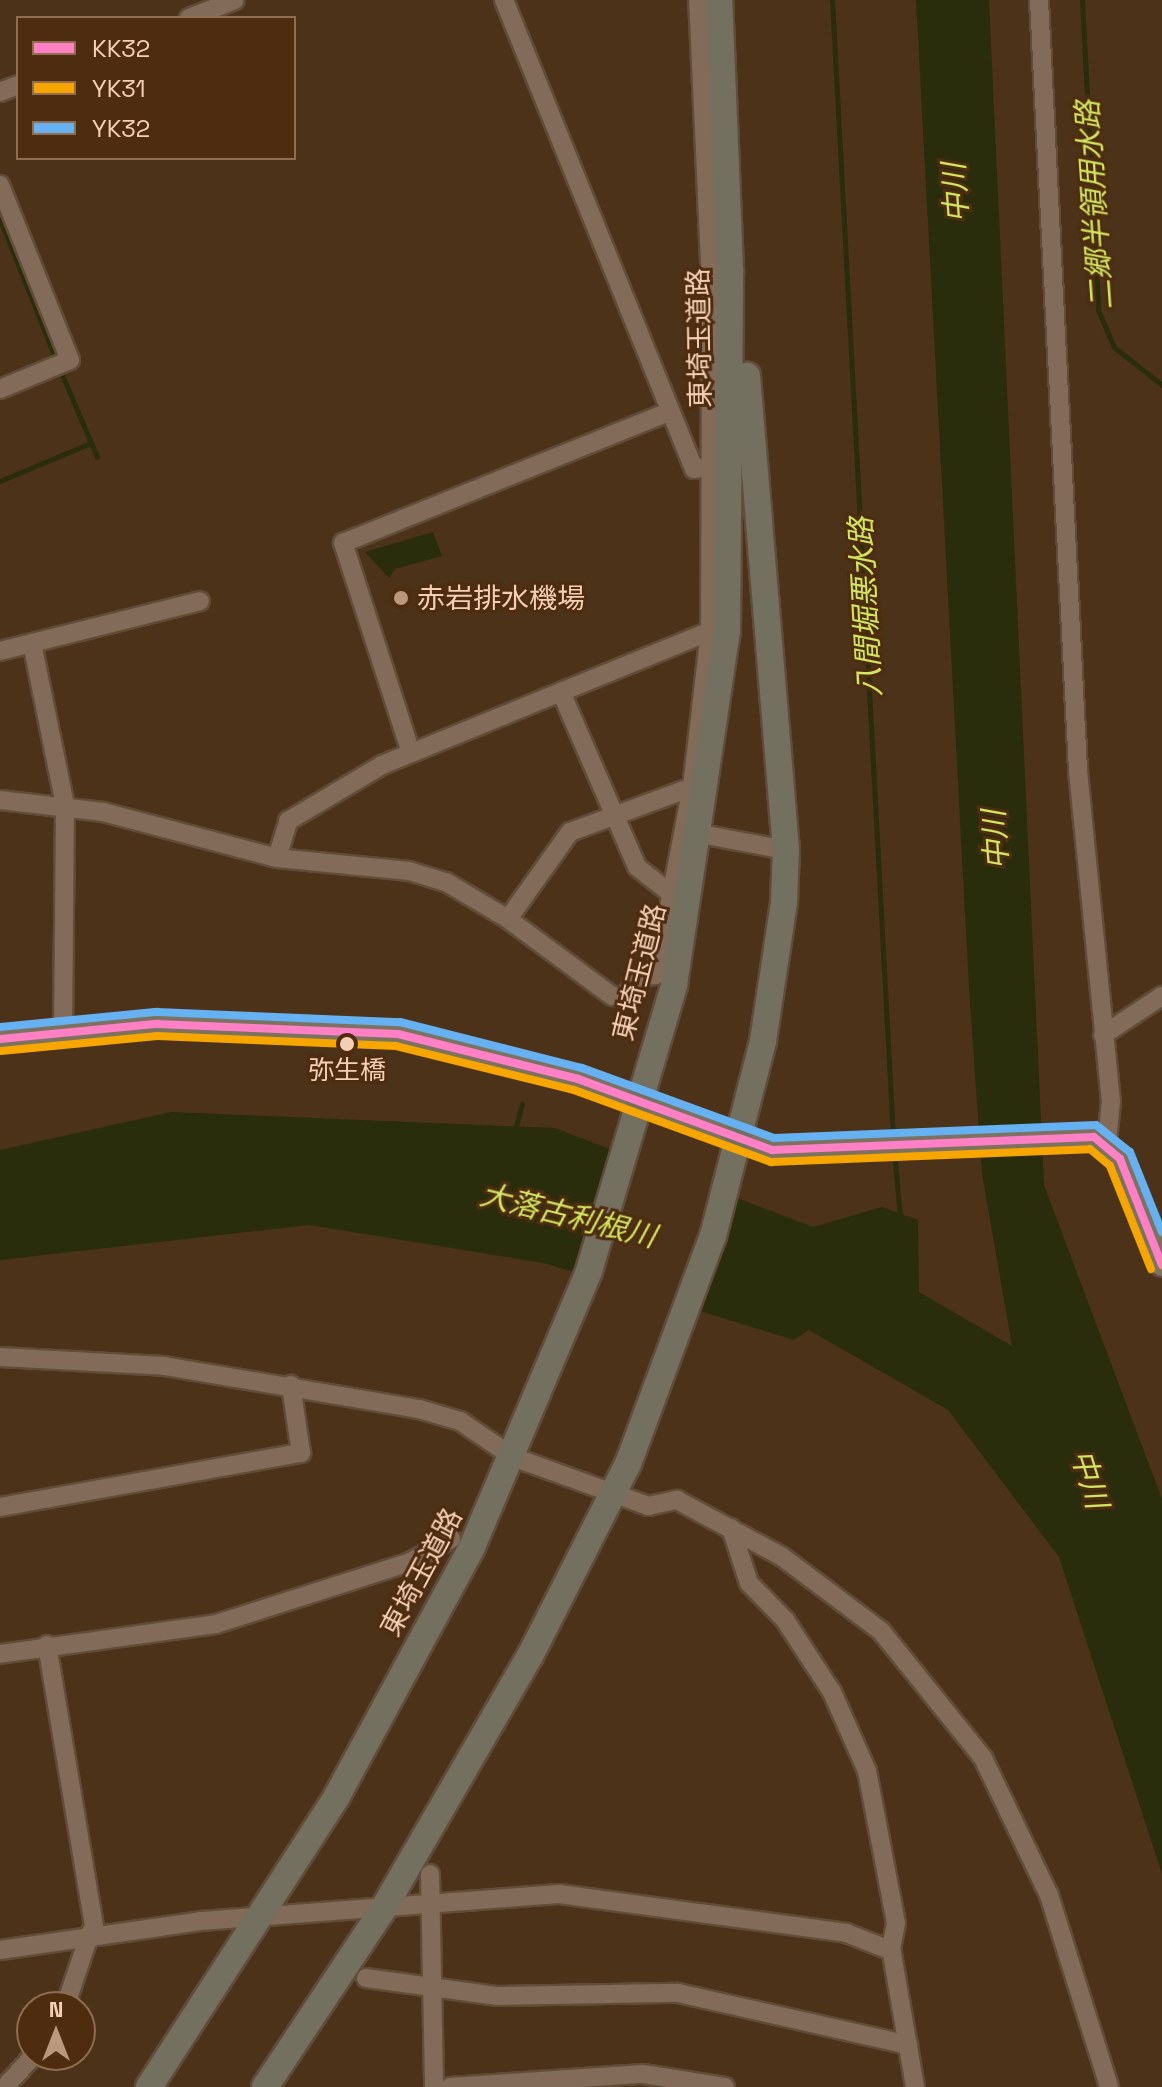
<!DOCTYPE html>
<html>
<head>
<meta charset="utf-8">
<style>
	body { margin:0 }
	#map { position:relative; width:1162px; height:2087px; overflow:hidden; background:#4b3219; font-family:"Space Grotesk","Noto Sans JP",sans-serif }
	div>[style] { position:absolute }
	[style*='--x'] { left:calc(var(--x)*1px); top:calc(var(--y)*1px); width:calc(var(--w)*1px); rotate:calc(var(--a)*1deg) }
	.water>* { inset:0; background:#2a2d0b }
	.pier>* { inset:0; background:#4b3219 }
	.stream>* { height:5px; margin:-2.5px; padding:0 2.5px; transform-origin:2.5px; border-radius:2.5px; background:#2a2d0b }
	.roads { filter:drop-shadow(2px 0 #614c39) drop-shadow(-2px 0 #614c39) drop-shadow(0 2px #614c39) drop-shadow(0 -2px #614c39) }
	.minor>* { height:18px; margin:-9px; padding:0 9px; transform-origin:9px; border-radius:9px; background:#826b58 }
	.major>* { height:22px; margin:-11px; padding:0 11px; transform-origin:11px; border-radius:11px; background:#7b7260 }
	.highway>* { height:26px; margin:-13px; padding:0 13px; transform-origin:13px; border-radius:13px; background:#74705f }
	.bus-1>* { height:8px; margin:-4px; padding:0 4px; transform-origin:4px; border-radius:4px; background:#ff80c5 }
	.bus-2>* { height:8px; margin:-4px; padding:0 4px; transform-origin:4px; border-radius:4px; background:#f7a600 }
	.bus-3>* { height:8px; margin:-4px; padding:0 4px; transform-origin:4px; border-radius:4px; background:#66b1f2 }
	.dots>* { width:22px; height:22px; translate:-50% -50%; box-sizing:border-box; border:4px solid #4e2c0f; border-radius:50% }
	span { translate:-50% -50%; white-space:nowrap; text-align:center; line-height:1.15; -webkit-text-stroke:6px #4e2c0f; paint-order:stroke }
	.bus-label { font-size:26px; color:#f4cfb5 }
	.street-label { font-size:28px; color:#f4cfb5 }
	.poi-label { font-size:28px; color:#f4cfb5 }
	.left { translate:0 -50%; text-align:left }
	.water-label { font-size:30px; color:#d1e65d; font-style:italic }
	.legend { position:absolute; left:16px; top:16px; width:280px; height:144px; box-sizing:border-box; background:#4e2c0f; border:2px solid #906d51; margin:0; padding:10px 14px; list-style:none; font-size:24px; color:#f4cfb5 }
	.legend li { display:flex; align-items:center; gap:16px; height:40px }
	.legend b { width:40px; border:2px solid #906d51 }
	.north { position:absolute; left:16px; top:1991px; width:80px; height:80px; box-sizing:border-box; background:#4e2c0f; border:2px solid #906d51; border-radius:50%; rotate:0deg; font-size:22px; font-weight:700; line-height:32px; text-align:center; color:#f4cfb5 }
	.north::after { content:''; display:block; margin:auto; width:28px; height:36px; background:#b9987e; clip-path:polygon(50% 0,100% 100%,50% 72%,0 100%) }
</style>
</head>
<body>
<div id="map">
	<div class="water">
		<i style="clip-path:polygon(916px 0,989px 0,1044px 1185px,1162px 1499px,1162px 1874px,1059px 1557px,948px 1410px,809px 1330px,794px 1340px,544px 1263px,309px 1225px,0 1260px,0 1150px,171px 1112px,555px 1128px,813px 1227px,882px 1207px,918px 1220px,919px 1292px,1012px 1346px,982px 1174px,969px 988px)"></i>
		<i style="clip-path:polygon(433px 532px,442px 556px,395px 569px,389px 578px,365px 552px)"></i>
	</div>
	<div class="pier">
		<i style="clip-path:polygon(614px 1146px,740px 1195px,700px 1315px,571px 1276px)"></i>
	</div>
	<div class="stream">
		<i style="--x:832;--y:0;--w:1139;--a:86.93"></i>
		<i style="--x:1082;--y:0;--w:310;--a:87"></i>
		<i style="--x:1098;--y:310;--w:40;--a:66.6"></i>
		<i style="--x:1114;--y:347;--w:61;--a:38.4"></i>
		<i style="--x:0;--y:219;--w:152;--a:68.3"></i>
		<i style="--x:61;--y:372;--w:92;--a:67"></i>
		<i style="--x:0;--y:481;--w:99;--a:-22.7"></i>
		<i style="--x:515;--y:1130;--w:27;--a:-75"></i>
		<i style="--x:894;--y:1151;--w:66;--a:84.8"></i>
	</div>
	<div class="roads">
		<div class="minor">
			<i style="--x:504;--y:0;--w:506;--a:67.95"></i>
			<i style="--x:694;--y:469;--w:20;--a:-6"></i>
			<i style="--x:1039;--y:0;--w:772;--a:87.1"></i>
			<i style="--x:1078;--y:771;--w:332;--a:84.3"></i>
			<i style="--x:1111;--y:1101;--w:41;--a:95.6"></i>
			<i style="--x:189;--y:18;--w:49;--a:-21.4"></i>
			<i style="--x:0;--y:92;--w:19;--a:-21"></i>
			<i style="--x:0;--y:185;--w:188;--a:68.2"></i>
			<i style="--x:70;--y:360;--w:76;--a:157.5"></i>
			<i style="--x:32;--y:643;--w:165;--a:78.5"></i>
			<i style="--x:65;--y:805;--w:225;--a:90.5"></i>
			<i style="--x:0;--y:651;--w:206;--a:-14"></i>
			<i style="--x:561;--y:692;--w:191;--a:66.5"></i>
			<i style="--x:637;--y:867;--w:47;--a:38.1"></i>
			<i style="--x:411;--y:753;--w:221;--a:-107.9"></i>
			<i style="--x:343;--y:543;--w:351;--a:-21.9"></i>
			<i style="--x:0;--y:800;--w:104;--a:6.6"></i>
			<i style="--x:103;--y:812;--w:180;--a:14.8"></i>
			<i style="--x:277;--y:858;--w:133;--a:5.6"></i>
			<i style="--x:409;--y:871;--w:39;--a:17"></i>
			<i style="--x:446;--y:882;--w:72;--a:30.8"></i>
			<i style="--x:508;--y:919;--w:129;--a:36.5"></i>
			<i style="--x:612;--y:996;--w:11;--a:5"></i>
			<i style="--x:623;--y:997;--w:29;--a:-46"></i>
			<i style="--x:643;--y:976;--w:13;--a:-4"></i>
			<i style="--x:656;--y:975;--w:191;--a:-79.2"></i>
			<i style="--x:692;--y:787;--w:157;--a:-83.4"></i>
			<i style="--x:710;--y:631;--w:347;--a:-89.8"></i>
			<i style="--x:711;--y:284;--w:284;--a:-92.6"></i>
			<i style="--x:686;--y:831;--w:102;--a:10.8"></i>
			<i style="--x:277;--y:858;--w:39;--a:-73"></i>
			<i style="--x:288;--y:821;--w:109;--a:-30.8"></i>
			<i style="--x:382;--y:765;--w:354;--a:-22.2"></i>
			<i style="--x:508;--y:919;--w:107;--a:-54.5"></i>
			<i style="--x:570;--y:832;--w:130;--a:-20.2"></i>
			<i style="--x:1103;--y:1035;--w:71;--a:-33.5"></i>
			<i style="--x:0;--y:1357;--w:164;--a:3.1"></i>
			<i style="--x:164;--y:1366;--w:259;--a:9.6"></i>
			<i style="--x:419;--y:1409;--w:43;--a:16.3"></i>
			<i style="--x:460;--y:1421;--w:64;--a:34.2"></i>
			<i style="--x:513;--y:1457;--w:144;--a:19.9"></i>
			<i style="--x:648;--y:1506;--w:30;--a:-12"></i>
			<i style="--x:677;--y:1500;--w:118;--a:28.3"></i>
			<i style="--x:781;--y:1556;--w:125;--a:36.9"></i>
			<i style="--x:881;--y:1631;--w:163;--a:51.2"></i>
			<i style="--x:983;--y:1758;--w:152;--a:64.3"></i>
			<i style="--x:1049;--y:1895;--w:201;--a:72.6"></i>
			<i style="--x:0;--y:1507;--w:306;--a:-10.2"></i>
			<i style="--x:301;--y:1453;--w:69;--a:-98.4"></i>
			<i style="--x:731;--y:1528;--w:58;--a:71.9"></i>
			<i style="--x:749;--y:1583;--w:52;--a:45.8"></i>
			<i style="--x:785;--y:1620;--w:86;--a:56.9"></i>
			<i style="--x:832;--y:1692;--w:86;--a:66.1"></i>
			<i style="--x:867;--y:1771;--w:155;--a:79.2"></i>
			<i style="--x:896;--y:1923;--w:25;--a:101"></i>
			<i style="--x:891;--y:1948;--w:141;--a:80.2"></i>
			<i style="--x:47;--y:1645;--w:291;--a:80.5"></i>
			<i style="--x:0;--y:1654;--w:218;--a:-7.9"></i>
			<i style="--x:216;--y:1624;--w:204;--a:-17.7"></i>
			<i style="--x:410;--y:1562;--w:47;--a:-29.3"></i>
			<i style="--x:430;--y:1874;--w:213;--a:88.9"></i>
			<i style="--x:0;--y:1950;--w:203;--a:-8.2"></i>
			<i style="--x:201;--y:1921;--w:359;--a:-4.3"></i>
			<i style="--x:559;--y:1894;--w:290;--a:7.7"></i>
			<i style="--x:846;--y:1933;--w:49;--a:21.4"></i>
			<i style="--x:366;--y:1978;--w:133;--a:7.8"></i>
			<i style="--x:498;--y:1996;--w:180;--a:-1"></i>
			<i style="--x:678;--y:1993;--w:236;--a:12.7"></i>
			<i style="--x:65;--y:2007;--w:78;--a:-71.3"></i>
			<i style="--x:5;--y:2087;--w:43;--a:-47.8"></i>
			<i style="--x:450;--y:2087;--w:193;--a:-3.9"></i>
			<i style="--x:643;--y:2074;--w:83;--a:9"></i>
		</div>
		<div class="major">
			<i style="--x:0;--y:1039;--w:158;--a:-5.5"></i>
			<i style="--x:157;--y:1024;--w:241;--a:2.4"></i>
			<i style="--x:398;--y:1034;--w:186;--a:14"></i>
			<i style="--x:578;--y:1079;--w:207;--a:20.1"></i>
			<i style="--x:772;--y:1150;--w:322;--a:-2.3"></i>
			<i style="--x:1094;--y:1137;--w:34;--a:40"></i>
			<i style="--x:1120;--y:1159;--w:114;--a:68.4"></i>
		</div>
		<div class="highway">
			<i style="--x:149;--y:2087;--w:346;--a:-57.1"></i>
			<i style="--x:337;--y:1796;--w:283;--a:-61.5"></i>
			<i style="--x:472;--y:1547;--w:300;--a:-67"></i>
			<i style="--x:589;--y:1271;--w:298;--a:-73.4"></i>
			<i style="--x:674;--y:985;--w:358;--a:-81.5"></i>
			<i style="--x:727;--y:631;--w:362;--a:-89.5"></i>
			<i style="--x:730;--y:269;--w:269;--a:-92.3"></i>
			<i style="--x:265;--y:2087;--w:211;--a:-56.4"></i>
			<i style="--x:382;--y:1911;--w:295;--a:-59.9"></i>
			<i style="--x:530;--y:1656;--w:216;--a:-63"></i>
			<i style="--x:628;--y:1464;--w:243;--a:-69.6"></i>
			<i style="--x:713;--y:1236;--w:201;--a:-75.6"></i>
			<i style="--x:763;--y:1041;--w:141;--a:-81.4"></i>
			<i style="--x:784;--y:902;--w:52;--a:-87.8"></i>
			<i style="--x:786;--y:850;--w:476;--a:-94.7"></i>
		</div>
	</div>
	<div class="bus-1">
		<i style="--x:0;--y:1039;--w:158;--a:-5.5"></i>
		<i style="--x:157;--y:1024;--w:241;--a:2.4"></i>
		<i style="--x:398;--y:1034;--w:186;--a:14"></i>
		<i style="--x:578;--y:1079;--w:207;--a:20.1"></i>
		<i style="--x:772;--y:1150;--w:322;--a:-2.3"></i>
		<i style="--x:1094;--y:1137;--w:34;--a:40"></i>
		<i style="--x:1120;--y:1159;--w:114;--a:68.4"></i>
	</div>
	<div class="bus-2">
		<i style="--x:1;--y:1051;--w:157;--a:-5.5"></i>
		<i style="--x:157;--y:1036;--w:239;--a:2.4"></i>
		<i style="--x:396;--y:1046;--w:183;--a:13.9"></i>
		<i style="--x:574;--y:1090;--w:210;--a:20.1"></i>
		<i style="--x:771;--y:1162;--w:319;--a:-2.3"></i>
		<i style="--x:1090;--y:1149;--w:26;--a:40"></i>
		<i style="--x:1110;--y:1166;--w:111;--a:68.3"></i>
	</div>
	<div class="bus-3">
		<i style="--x:0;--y:1027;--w:158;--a:-5.5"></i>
		<i style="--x:157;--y:1012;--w:243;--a:2.4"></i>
		<i style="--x:400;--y:1022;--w:188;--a:14.2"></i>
		<i style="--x:582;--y:1068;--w:204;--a:20"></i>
		<i style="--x:774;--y:1138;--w:322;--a:-2.3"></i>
		<i style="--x:1096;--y:1125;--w:43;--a:38.5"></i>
		<i style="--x:1130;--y:1152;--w:86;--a:68.2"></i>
	</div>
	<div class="dots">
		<i style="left:401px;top:598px;background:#b9987e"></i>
		<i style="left:347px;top:1044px;background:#f4cfb5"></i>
	</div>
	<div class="bus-label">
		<span style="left:347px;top:1071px">弥生橋</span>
	</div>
	<div class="street-label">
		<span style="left:699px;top:338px;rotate:-91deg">東埼玉道路</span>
		<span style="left:639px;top:972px;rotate:-76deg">東埼玉道路</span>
		<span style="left:421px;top:1572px;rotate:-62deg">東埼玉道路</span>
	</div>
	<div class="poi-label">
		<span class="left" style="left:417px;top:598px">赤岩排水機場</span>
	</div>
	<div class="water-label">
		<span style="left:956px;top:193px;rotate:-94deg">中川</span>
		<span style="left:1095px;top:205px;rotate:-94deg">二郷半領用水路</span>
		<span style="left:866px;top:607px;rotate:-93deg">八間堀悪水路</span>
		<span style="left:996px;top:840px;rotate:-94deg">中川</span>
		<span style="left:568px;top:1216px;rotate:14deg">大落古利根川</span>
		<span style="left:1089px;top:1479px;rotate:73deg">中川</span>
	</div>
	<ul class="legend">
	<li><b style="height:10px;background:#ff80c5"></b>KK32</li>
	<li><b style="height:10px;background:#f7a600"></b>YK31</li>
	<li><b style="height:10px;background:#66b1f2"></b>YK32</li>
	</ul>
	<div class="north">N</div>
</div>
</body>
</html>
